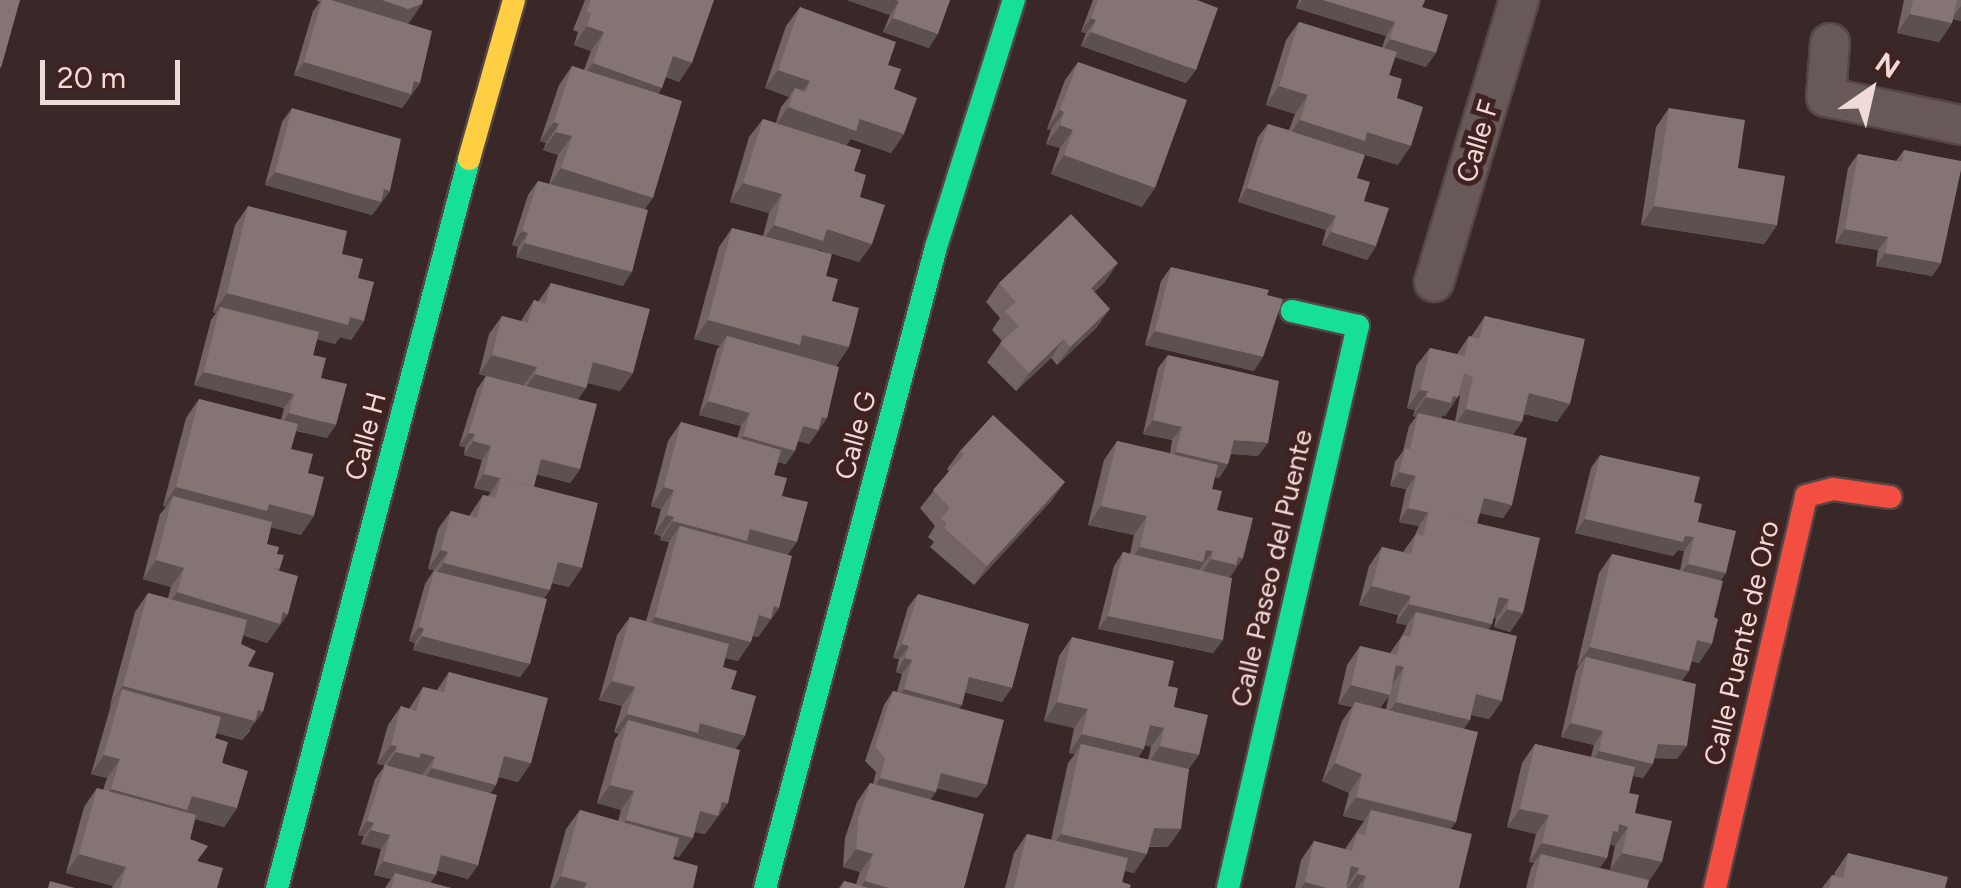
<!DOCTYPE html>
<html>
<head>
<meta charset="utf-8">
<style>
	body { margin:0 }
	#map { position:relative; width:1961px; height:888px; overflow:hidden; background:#392827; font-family:Figtree,sans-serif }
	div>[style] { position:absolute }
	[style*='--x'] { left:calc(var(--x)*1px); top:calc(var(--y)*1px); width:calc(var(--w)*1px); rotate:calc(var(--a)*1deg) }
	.roads { filter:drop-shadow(2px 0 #554645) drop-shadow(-2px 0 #554645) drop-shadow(0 2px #554645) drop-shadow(0 -2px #554645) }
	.street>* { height:38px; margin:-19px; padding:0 19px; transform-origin:19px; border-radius:19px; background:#665958 }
	.fast>* { height:22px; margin:-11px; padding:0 11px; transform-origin:11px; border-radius:11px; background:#16e098 }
	.slow>* { height:22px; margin:-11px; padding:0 11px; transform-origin:11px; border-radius:11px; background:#ffcf43 }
	.jam>* { height:22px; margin:-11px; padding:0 11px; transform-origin:11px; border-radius:11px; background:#f24e42 }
	.wall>* { inset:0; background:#726463 }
	.shaded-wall>* { inset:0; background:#5c5150 }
	.building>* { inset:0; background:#847473 }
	span { translate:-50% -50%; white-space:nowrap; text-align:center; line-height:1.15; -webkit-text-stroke:10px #402220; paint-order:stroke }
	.street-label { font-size:28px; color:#efdad8 }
	.north { position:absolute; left:1821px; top:40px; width:100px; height:100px; -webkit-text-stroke:8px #402220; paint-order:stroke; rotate:34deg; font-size:28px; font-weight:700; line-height:40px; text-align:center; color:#efdad8 }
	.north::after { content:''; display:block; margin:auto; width:35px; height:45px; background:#efdad8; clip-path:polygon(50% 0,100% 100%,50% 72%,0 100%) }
	.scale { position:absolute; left:40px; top:60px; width:140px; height:45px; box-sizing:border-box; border:5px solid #efdad8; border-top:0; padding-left:12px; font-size:30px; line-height:35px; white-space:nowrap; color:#efdad8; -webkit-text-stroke:8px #402220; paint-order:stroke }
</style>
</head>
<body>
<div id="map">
	<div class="roads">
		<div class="street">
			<i style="--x:1830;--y:43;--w:54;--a:94.2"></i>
			<i style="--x:1826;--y:97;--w:138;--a:11.7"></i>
			<i style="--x:1434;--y:282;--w:295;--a:-73.2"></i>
		</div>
		<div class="fast">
			<i style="--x:277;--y:888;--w:754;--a:-75.24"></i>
			<i style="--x:765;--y:888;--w:663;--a:-75.06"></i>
			<i style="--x:936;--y:247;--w:259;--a:-72.5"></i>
			<i style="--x:1228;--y:888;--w:577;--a:-76.98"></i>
			<i style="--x:1358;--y:326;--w:68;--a:-167.2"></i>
		</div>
		<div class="slow">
			<i style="--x:469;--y:159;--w:165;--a:-74.2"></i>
		</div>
		<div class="jam">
			<i style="--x:1715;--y:888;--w:402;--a:-76.9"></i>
			<i style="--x:1806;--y:496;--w:28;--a:-15"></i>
			<i style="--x:1833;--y:489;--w:58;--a:8"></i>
		</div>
	</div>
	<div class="wall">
		<i style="clip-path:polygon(316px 0,423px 0,407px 23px,420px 83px,402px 108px,294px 75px,313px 11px,320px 2px)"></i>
		<i style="clip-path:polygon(585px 0,714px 0,679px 82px,666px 77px,658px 93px,644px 209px,623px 286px,516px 257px,518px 247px,512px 245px,528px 195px,538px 181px,549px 184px,558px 155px,543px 150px,546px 143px,540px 141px,559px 85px,572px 66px,584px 70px,591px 51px,574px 45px,578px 32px,573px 30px)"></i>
		<i style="clip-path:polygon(847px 0,950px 0,929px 48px,883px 32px,890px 15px)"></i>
		<i style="clip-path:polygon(1093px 0,1197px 0,1186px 83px,1081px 46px,1086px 33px,1081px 32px)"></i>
		<i style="clip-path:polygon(1299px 0,1425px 0,1422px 7px,1426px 67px,1395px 57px,1389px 75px,1397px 98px,1398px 165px,1356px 152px,1357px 178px,1376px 246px,1367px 260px,1322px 245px,1326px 230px,1238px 202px,1258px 137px,1268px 124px,1289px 130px,1295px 114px,1266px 105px,1286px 40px,1299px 22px,1382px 48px,1386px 36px,1296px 8px)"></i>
		<i style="clip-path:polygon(1904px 0,1961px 0,1961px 21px,1953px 19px,1952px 23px,1939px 42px,1897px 33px)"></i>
		<i style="clip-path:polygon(800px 7px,888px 65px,904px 134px,891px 153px,851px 139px,846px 146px,872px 244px,859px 262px,817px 249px,816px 250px,826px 276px,832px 301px,849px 347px,836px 366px,827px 418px,809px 444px,798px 441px,786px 464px,778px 462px,774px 475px,782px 496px,788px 555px,779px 608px,758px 637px,753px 636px,738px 661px,725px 658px,723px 667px,731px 689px,736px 749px,728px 803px,705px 834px,695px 832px,679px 857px,674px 856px,673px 859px,693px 888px,550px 888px,566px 829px,580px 810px,618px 821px,621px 810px,597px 803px,615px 739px,619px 734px,614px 732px,622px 706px,599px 700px,617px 635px,630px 617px,646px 621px,669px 542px,660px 540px,661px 536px,654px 534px,661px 509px,651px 506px,668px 441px,681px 422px,737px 438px,741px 426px,699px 415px,717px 349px,720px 346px,694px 339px,719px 247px,732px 228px,763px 236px,769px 213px,730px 202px,749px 137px,763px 119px,776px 123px,781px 107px,789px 97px,765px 88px,786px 26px)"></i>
		<i style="clip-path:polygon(1078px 62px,1142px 207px,1051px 174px,1060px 148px,1046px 144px,1051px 130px,1047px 129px,1065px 80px)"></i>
		<i style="clip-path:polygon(292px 108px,390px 191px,372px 215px,265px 185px,282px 122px)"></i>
		<i style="clip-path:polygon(1669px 108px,1738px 168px,1777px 225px,1764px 244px,1641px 225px,1656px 127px)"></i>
		<i style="clip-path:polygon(1904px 150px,1941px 263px,1932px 276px,1876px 266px,1878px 250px,1835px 243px,1848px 168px,1858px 154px,1896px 161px)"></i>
		<i style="clip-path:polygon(248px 206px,342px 254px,358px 278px,364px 321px,351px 340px,340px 337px,335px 344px,317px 339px,313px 355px,321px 378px,327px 438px,296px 431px,291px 449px,308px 473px,301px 535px,271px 527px,267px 544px,277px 554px,280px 568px,279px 571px,288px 614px,267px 643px,243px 635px,241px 644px,248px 666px,250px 731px,242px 740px,217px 733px,215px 738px,237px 808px,224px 827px,195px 819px,190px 839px,198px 861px,217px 888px,112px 888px,113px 886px,66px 873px,84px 807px,97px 788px,103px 790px,107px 778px,91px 774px,111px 705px,110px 705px,135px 612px,148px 593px,168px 598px,171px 587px,143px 579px,160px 514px,166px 507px,163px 506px,186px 418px,199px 399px,281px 420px,284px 408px,194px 385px,211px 320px,216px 313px,213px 312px,235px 225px)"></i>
		<i style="clip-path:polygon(1171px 267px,1254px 371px,1145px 345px,1161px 281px)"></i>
		<i style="clip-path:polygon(1105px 282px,1094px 292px,1097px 327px,1057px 365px,1051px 358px,1016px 391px,987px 362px,1002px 341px,992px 330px,1000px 318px,986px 302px,999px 283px)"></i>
		<i style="clip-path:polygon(551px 283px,633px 373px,620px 391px,588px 383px,586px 388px,578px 399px,580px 469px,570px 483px,537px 474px,534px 486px,569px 587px,552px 583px,544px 598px,520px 677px,413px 650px,415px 643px,409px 641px,425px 584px,434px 570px,428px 569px,438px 529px,451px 511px,469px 516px,483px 495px,488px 496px,491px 492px,474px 488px,482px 460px,464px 455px,465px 447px,459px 446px,477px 389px,486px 376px,479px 374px,489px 334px,502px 316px,521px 321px,534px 300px,538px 302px)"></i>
		<i style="clip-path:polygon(evenodd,1485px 316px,1557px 422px,1524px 414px,1513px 435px,1512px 505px,1503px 518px,1480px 513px,1477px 523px,1523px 613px,1510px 632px,1494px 627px,1496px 618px,1494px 617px,1492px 624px,1488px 630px,1502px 701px,1489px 719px,1471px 715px,1470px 720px,1464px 728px,1456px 822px,1450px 829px,1459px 888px,1295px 888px,1301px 860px,1314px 841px,1345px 849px,1364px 821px,1343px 816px,1349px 793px,1322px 781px,1342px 721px,1352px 707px,1338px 704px,1347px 665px,1360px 646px,1390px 653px,1402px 636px,1407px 625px,1396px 623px,1398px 615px,1359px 605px,1369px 566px,1382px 547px,1403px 552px,1415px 535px,1419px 526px,1399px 522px,1406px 489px,1390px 486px,1395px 462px,1403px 451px,1409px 426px,1416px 417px,1413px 416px,1415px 410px,1407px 408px,1416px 366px,1430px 348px,1457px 354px,1469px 336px,1471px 337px,1485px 316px,1459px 395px,1460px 396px,1455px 421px,1441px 418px,1443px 415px,1445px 416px,1459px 395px,1485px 316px,1389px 695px,1386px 709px,1380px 708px,1389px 695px)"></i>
		<i style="clip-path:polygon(1168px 355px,1258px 456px,1231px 454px,1228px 464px,1219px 478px,1215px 477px,1212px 489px,1217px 510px,1243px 558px,1230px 577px,1227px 577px,1223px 640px,1213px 653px,1098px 629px,1114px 566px,1123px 552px,1130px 554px,1134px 535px,1088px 525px,1104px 460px,1117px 441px,1170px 453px,1172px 440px,1143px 434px,1158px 368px)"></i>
		<i style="clip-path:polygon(960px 451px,1052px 500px,974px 585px,930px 547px,934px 542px,928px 537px,935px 526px,920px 508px,949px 471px,947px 469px)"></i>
		<i style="clip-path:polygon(evenodd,1600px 455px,1694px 502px,1698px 522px,1726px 573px,1721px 580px,1699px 663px,1692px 661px,1682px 681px,1677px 759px,1654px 758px,1643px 778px,1633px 776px,1629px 793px,1635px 813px,1649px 881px,1647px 888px,1526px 888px,1531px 868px,1534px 863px,1529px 862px,1536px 834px,1507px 827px,1522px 763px,1535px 744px,1591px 757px,1594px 745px,1561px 737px,1576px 671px,1579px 666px,1577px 666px,1599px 573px,1612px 554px,1680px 570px,1684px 551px,1678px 550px,1673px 556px,1575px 533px,1591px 468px,1600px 455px,1610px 844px,1615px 846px,1610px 870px,1599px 868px,1607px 858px,1610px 844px)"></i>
		<i style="clip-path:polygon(918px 594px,1002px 702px,965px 692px,959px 708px,977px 798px,937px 788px,930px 799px,964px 888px,839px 888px,844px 881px,856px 884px,860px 872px,843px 867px,845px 838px,857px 802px,870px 783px,873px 784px,876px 772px,865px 761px,884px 705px,893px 691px,897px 692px,902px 674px,896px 672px,899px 659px,893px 658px,908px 607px)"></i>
		<i style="clip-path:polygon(evenodd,1072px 637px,1168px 686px,1189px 770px,1168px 847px,1149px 847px,1134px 873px,1125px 871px,1122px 882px,1130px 888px,1005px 888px,1014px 853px,1027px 834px,1051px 840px,1068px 763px,1075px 754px,1069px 753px,1074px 728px,1044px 721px,1059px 656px,1072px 637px,1145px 745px,1151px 747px,1148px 760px,1138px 757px,1145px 745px)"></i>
		<i style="clip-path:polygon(449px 672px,531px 763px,518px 782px,499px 777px,496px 785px,490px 794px,478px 865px,468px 879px,437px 870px,430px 883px,451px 888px,385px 888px,391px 879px,374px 875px,381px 849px,361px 844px,364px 836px,358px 835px,375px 779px,383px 768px,384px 765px,377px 764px,388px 725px,401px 706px,409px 709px,423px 687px,437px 690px)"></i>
		<i style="clip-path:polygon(1848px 853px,1945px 888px,1822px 888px,1832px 875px,1834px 876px,1835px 872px)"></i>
	</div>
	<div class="shaded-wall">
		<i style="clip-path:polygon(322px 0,382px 0,422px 4px,409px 23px,395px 28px)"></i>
		<i style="clip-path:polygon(847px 0,896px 0,899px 1px,890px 15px)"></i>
		<i style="clip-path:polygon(1302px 0,1323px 0,1395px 22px,1386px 36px,1296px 8px)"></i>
		<i style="clip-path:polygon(1961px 6px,1961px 21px,1952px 18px)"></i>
		<i style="clip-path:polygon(1910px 14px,1952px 23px,1939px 42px,1897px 33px)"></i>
		<i style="clip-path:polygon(893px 18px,938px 34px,929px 48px,883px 32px)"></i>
		<i style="clip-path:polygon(1091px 18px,1096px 20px,1086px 33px,1081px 32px)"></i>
		<i style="clip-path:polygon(587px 26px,604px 32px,591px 51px,574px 45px)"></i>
		<i style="clip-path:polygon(1091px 32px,1196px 70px,1186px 83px,1081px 46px)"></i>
		<i style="clip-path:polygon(1390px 39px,1436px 53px,1426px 67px,1381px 53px)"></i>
		<i style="clip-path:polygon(673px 56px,692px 63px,679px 82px,660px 74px)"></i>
		<i style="clip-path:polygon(304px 62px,414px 81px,420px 83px,402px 108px,294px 75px)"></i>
		<i style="clip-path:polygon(593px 63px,662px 88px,649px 107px,579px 82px)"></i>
		<i style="clip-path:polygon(778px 70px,810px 81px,797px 100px,795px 88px,789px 97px,765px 88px)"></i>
		<i style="clip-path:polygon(1279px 86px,1308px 95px,1295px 114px,1266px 105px)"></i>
		<i style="clip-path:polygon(788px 107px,860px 119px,904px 134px,891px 153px,851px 139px,843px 150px,775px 126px)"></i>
		<i style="clip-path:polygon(1060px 110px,1064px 112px,1051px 130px,1047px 129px)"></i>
		<i style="clip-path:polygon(1300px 120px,1367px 132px,1411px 146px,1398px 165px,1357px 152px,1286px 139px)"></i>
		<i style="clip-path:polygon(554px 122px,559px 124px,546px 143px,540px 141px)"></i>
		<i style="clip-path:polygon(1060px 125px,1073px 130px,1060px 148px,1046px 144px)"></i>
		<i style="clip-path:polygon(556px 132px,572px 136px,558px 155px,543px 150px)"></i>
		<i style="clip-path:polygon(1064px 155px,1155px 188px,1142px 207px,1051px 174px)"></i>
		<i style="clip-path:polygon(561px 168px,653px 198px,640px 216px,548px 187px)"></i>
		<i style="clip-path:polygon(275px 172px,384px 189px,390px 191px,372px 215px,265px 185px)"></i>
		<i style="clip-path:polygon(743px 183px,782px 194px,769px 213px,730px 202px)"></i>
		<i style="clip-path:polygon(1247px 188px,1336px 216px,1326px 230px,1238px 202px)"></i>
		<i style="clip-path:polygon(1654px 206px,1777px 225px,1764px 244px,1641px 225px)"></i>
		<i style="clip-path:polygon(774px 225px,827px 229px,872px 244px,859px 262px,817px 249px,810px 260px,761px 244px)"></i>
		<i style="clip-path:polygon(1845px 229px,1888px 237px,1878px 250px,1835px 243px)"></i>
		<i style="clip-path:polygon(522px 231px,528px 233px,518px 247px,512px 245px)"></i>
		<i style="clip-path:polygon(1331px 232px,1376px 246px,1367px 260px,1322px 245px)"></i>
		<i style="clip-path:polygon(525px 243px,632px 272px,623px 286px,516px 257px)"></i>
		<i style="clip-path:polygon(1885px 253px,1941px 263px,1932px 276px,1876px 266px)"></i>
		<i style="clip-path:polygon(1118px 263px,1105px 282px,1078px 307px,1091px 288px)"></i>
		<i style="clip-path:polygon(227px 293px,350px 317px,364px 321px,351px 340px,340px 337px,335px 344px,218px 313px,220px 307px,216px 313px,213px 312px)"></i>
		<i style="clip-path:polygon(1110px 309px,1097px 327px,1057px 365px,1070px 347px)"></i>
		<i style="clip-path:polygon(708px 320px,802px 335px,849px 347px,835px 366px,727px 336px,720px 346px,694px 339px)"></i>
		<i style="clip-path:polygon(1155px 331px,1263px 357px,1254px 371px,1145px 345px)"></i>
		<i style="clip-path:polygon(1064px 339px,1051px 358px,1016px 391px,1029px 373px)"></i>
		<i style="clip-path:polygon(492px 355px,537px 367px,523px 386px,479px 374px)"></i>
		<i style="clip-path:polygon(593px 362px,633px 373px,620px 391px,580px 381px)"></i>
		<i style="clip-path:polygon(204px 372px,294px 394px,284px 408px,194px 385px)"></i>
		<i style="clip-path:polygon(535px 374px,586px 388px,573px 406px,522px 393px)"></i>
		<i style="clip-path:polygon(1420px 390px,1428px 391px,1415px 410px,1407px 408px)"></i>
		<i style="clip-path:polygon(1529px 393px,1570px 404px,1557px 422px,1516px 412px)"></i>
		<i style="clip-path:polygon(1453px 396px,1458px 397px,1445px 416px,1443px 415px,1438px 422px,1418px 413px,1416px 417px,1413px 416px,1426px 397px)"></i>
		<i style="clip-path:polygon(708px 401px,750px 413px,741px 426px,699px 415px)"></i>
		<i style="clip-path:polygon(1466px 409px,1522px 422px,1509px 441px,1453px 428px)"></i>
		<i style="clip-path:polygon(289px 413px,336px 425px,327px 438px,280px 426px)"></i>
		<i style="clip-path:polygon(822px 417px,827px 418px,809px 444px,793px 439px,803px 426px)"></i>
		<i style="clip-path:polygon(1153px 420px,1182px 427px,1172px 440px,1143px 434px)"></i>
		<i style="clip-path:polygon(469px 433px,475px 434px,465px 447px,459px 446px)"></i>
		<i style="clip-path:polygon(743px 436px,795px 451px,786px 464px,734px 450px)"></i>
		<i style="clip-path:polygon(1234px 440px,1268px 443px,1258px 456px,1225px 453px)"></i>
		<i style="clip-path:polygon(473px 441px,491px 446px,482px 460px,464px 455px)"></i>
		<i style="clip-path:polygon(1176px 452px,1228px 464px,1219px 478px,1167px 466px)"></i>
		<i style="clip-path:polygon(541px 459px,580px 469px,570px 483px,531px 473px)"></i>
		<i style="clip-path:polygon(1399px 472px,1416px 476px,1406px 489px,1390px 486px)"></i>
		<i style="clip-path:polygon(484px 474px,500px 478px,491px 492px,474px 488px)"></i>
		<i style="clip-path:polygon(1065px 482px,1052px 500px,974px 585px,987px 566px)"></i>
		<i style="clip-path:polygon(176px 487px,269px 504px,314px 516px,301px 535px,258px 524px,173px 496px,166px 507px,163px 506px)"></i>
		<i style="clip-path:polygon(664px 487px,674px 490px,661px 509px,651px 506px)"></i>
		<i style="clip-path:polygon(1484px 498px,1512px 505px,1503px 518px,1474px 512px)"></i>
		<i style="clip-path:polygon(1101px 506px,1147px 516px,1134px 535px,1088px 525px)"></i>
		<i style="clip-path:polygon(1408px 508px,1428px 512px,1419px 526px,1399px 522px)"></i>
		<i style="clip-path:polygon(667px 515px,674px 517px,661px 536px,654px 534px)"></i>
		<i style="clip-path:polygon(1585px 519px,1685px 536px,1694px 537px,1684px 551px,1678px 550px,1673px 556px,1575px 533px)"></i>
		<i style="clip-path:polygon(673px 521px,750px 529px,797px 542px,784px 560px,680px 526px,669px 542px,660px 540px)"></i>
		<i style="clip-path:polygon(1140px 547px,1206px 550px,1213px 551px,1199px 570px,1127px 566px)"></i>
		<i style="clip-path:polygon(441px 550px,448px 552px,434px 570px,428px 569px)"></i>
		<i style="clip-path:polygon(1238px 557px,1243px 558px,1230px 577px,1228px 576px,1223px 584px,1198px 578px,1211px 559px)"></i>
		<i style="clip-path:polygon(156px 560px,184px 568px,171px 587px,143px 579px)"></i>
		<i style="clip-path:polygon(558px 562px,582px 568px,569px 587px,544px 581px)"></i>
		<i style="clip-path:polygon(444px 563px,550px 590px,537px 609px,431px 581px)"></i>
		<i style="clip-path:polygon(1688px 564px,1726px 573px,1716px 586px,1678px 577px)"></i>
		<i style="clip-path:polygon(1372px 586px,1411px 596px,1398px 615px,1359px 605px)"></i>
		<i style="clip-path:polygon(177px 592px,283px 612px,288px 614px,267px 643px,164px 611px)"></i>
		<i style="clip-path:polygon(1499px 597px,1509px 599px,1496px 618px,1486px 616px)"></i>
		<i style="clip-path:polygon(1409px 604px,1492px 624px,1479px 643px,1416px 612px,1407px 625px,1396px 623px)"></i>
		<i style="clip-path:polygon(774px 606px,779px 608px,758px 637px,746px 634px,759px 615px)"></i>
		<i style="clip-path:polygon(1507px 609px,1523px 613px,1510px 632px,1494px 627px)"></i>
		<i style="clip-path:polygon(1108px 616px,1223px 640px,1213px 653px,1098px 629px)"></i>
		<i style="clip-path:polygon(655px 617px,751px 642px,738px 661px,642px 635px)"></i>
		<i style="clip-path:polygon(419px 627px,424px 629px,415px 643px,409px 641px)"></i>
		<i style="clip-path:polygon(422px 636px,530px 664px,520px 677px,413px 650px)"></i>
		<i style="clip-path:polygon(1697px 640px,1712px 644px,1699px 663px,1684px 659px)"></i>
		<i style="clip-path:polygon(902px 644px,909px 646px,899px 659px,893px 658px)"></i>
		<i style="clip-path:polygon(1590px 647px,1689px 671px,1676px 689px,1586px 657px,1579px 666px,1577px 666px)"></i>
		<i style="clip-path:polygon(905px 658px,912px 660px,902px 674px,896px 672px)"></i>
		<i style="clip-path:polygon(1396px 665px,1404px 667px,1391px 686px)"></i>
		<i style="clip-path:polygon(969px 677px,1012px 688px,1002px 702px,959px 691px)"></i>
		<i style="clip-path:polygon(612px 681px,635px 687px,622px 706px,599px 700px)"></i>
		<i style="clip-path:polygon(1351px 685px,1390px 695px,1376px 713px,1355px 702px,1352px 707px,1338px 704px)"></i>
		<i style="clip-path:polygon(123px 686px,258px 710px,263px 712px,242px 740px,117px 707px,122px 689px,111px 705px,110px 705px)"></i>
		<i style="clip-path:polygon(904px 689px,962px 705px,952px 718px,894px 703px)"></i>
		<i style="clip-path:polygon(1476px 694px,1502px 701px,1489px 719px,1463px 713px)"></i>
		<i style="clip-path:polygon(1057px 702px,1088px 709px,1074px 728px,1044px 721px)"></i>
		<i style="clip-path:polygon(1396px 702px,1470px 720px,1457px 739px,1383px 721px)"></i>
		<i style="clip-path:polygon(627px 714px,700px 723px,745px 736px,732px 754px,628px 720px,619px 734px,614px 732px)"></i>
		<i style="clip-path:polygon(1571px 723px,1603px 731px,1594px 745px,1561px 737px)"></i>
		<i style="clip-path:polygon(1150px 725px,1164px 728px,1151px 747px,1136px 743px)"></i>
		<i style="clip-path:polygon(1082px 734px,1144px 749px,1131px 768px,1081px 744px,1075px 754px,1069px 753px)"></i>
		<i style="clip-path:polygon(1658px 744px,1687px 746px,1677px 759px,1648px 757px)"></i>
		<i style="clip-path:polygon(391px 745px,397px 746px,384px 765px,377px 764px)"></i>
		<i style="clip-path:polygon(1160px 746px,1199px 755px,1186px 773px,1147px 765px)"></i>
		<i style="clip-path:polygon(1599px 751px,1653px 764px,1643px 778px,1589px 765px)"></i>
		<i style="clip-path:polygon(396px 752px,421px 753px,435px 757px,422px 775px,382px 771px)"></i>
		<i style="clip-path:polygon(104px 755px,120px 759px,107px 778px,91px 774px)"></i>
		<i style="clip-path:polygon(504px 756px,531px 763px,518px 782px,491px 774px)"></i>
		<i style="clip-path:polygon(1335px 763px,1362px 774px,1349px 793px,1322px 781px)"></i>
		<i style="clip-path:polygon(432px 768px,496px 785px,483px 804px,419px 786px)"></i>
		<i style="clip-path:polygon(941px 773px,987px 785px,977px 798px,931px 787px)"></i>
		<i style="clip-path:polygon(880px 778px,936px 792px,926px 806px,871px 792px)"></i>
		<i style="clip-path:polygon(610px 785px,634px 791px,621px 810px,597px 803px)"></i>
		<i style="clip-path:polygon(111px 789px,192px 796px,237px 808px,224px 827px,183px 816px,98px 807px)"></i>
		<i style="clip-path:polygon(1356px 797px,1456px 822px,1442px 840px,1371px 810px,1364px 821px,1343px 816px)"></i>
		<i style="clip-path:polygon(722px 802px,728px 803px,705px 834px,687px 830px,700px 811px)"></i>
		<i style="clip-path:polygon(1520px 809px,1549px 815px,1536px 834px,1507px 827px)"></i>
		<i style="clip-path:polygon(626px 820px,693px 838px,679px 857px,613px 839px)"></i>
		<i style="clip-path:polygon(367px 821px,374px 823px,364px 836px,358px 835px)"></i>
		<i style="clip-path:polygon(1619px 824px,1628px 827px,1615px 846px,1609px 844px,1600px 849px)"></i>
		<i style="clip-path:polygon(1154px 828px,1181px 829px,1168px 847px,1141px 846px)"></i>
		<i style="clip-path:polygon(371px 830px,390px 835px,381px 849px,361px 844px)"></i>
		<i style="clip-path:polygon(1061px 834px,1147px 854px,1134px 873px,1048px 852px)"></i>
		<i style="clip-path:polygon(1542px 843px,1607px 858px,1594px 876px,1541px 854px,1534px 863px,1529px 862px)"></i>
		<i style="clip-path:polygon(856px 849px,873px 854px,860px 872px,843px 867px)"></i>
		<i style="clip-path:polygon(1622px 853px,1662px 862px,1649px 881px,1609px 871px)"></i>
		<i style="clip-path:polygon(79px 854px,126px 867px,113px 886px,66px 873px)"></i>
		<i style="clip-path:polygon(441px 855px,478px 865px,468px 879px,431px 869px)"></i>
		<i style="clip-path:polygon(383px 861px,436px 875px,427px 888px,395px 873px,391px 879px,374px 875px)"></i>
		<i style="clip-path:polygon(1351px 866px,1359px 868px,1346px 887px)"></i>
		<i style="clip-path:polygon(1358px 874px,1366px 876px,1357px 888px,1348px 888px)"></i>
		<i style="clip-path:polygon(561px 876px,587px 883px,583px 888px,553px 888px)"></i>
		<i style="clip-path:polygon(865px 881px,889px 888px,860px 888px)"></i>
		<i style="clip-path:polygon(1305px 882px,1327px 888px,1301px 888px)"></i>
	</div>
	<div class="building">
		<i style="clip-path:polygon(0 0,20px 0,1px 68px,0 67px)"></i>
		<i style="clip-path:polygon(322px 0,331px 0,432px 31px,420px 83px,414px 81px,411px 94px,304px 62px)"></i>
		<i style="clip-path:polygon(382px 0,423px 0,422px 4px,408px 9px)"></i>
		<i style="clip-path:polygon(591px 0,714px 0,692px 63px,673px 56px,662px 88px,593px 63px,604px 32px,587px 26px,591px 13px,586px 11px)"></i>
		<i style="clip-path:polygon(896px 0,950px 0,938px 34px,893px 18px,899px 1px)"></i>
		<i style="clip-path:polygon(1098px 0,1197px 0,1218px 8px,1196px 70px,1091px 32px,1096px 20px,1091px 18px)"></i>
		<i style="clip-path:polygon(1323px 0,1425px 0,1422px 7px,1448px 15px,1436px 53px,1390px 39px,1395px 22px)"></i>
		<i style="clip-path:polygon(1913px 0,1957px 0,1952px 23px,1910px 14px)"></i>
		<i style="clip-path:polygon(800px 7px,896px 42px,888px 65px,901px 69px,894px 89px,917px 98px,904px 134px,860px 119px,856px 131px,788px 107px,795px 88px,806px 92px,810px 81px,778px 70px)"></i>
		<i style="clip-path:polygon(1299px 22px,1397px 52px,1389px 75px,1402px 79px,1397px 98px,1423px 107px,1411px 146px,1367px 132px,1365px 141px,1300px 120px,1308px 95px,1279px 86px)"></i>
		<i style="clip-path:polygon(1078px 62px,1187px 100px,1155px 188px,1064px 155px,1073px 130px,1060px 125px,1064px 112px,1060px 110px)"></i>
		<i style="clip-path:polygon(572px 66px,682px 101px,653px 198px,561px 168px,572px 136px,556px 132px,559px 124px,554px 122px)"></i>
		<i style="clip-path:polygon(292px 108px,401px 139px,390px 191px,384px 189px,381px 202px,275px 172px)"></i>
		<i style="clip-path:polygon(1669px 108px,1745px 120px,1738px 168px,1785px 176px,1777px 225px,1654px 206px)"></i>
		<i style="clip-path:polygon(763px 119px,861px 150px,854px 171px,866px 175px,860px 197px,885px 205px,872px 244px,827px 229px,823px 241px,774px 225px,782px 194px,743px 183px)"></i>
		<i style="clip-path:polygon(1268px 124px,1365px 155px,1357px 178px,1370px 182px,1364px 201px,1389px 208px,1376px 246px,1331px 232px,1336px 216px,1247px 188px)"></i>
		<i style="clip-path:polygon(1904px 150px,1961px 161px,1961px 170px,1941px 263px,1885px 253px,1888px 237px,1845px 229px,1858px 154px,1902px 162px)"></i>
		<i style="clip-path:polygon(538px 181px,648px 210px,632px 272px,525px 243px,528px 233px,522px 231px)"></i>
		<i style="clip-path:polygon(248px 206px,347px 231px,342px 254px,363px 259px,358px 278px,374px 282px,364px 321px,350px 317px,348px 325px,227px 293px)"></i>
		<i style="clip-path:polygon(1071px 214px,1118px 263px,1091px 288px,1110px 309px,1070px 347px,1064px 339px,1029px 373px,1000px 343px,1019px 326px,1005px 311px,1016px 302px,999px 283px)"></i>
		<i style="clip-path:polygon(732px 228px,832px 254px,826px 276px,838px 279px,832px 301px,859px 308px,849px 347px,802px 335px,800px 345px,708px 320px)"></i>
		<i style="clip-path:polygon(1171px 267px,1269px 290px,1267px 295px,1283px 299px,1263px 357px,1155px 331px)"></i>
		<i style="clip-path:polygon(551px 283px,650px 309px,633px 373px,593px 362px,586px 388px,535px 374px,537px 367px,492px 355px,502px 316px,528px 323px,534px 300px,545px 304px)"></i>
		<i style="clip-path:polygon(220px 307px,319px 332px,313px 355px,326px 358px,321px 378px,347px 384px,336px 425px,289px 413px,294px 394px,204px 372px)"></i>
		<i style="clip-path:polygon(1485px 316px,1585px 339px,1570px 404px,1529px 393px,1522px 422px,1466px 409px,1473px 377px,1464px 373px,1458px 397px,1453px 396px,1451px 403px,1426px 397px,1428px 391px,1420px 390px,1430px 348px,1465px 356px,1469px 336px,1479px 339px)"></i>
		<i style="clip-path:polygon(727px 336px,839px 367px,827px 418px,822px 417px,818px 430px,803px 426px,795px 451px,743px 436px,750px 413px,708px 401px)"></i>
		<i style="clip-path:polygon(1168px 355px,1279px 381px,1268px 443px,1234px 440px,1228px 464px,1176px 452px,1182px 427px,1153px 420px)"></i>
		<i style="clip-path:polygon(486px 376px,597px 404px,580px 469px,541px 459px,534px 486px,484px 474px,491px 446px,473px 441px,475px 434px,469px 433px)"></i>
		<i style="clip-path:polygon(199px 399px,298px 424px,291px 449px,313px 454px,308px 473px,324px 477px,314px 516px,269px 504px,267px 511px,176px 487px)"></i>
		<i style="clip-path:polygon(1418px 413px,1527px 438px,1512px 505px,1484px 498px,1477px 523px,1408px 508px,1416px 476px,1399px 472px,1405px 449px,1410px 449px)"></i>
		<i style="clip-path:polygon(993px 415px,1065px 482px,987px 566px,944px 528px,947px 524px,941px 518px,950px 508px,933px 490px,964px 454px,960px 451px)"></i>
		<i style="clip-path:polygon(681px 422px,781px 450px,774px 475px,787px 478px,782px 496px,808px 502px,797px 542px,750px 529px,747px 541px,673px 521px,674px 517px,667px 515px,674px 490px,664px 487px)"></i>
		<i style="clip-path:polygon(1117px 441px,1218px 465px,1212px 489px,1222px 491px,1217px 510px,1253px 518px,1243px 558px,1238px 557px,1236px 565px,1211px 559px,1213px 551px,1206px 550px,1203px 562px,1140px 547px,1147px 516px,1101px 506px)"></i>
		<i style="clip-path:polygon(1600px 455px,1700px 477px,1694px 502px,1702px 504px,1698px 522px,1736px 531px,1726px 573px,1688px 564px,1694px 537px,1685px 536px,1683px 542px,1585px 519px)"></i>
		<i style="clip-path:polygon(501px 478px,598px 503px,582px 568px,558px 562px,550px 590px,444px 563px,448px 552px,441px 550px,451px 511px,477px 518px,483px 495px,495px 498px)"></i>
		<i style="clip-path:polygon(173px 496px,272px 522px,267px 544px,279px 547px,277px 554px,284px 555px,280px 568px,273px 569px,298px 576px,288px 614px,283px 612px,280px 624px,177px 592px,184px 568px,156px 560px)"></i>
		<i style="clip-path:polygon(1429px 512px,1540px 538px,1523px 613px,1507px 609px,1509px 599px,1499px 597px,1492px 624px,1409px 604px,1411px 596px,1372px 586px,1382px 547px,1411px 554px,1416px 534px,1423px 536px)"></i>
		<i style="clip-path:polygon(680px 526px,792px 556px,779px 608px,774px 606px,771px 619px,759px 615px,751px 642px,655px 617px)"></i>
		<i style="clip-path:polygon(1123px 552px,1232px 578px,1223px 640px,1108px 616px)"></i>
		<i style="clip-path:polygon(1612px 554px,1723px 581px,1714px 617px,1718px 619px,1712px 644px,1697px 640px,1689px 671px,1590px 647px)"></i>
		<i style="clip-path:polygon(434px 571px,547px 599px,530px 664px,422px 636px,424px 629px,419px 627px)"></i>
		<i style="clip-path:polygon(148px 593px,247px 620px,241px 644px,256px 651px,248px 666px,274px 673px,263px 712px,258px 710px,255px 721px,123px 686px)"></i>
		<i style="clip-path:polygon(918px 594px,1029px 624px,1012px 688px,969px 677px,962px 705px,904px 689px,912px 660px,905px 658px,909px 646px,902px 644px)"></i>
		<i style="clip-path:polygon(1416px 612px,1517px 636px,1502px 701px,1476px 694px,1470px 720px,1396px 702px,1404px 667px,1396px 665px,1390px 695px,1351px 685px,1360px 646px,1397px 655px,1402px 635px,1410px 637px)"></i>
		<i style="clip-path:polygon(630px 617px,729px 644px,723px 667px,737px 671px,731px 689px,756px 696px,745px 736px,700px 723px,698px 733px,627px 714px,635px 687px,612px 681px)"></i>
		<i style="clip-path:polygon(1072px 637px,1174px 661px,1168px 686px,1178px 688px,1174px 707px,1208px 715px,1199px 755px,1160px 746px,1164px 728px,1150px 725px,1144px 749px,1082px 734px,1088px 709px,1057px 702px)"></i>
		<i style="clip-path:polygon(1586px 657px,1696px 684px,1687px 746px,1658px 744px,1653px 764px,1599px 751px,1603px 731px,1571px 723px)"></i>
		<i style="clip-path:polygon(449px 672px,548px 698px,531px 763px,504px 756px,496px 785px,432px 768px,435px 757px,421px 753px,419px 758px,396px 752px,397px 746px,391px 745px,401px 706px,416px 711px,423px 687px,444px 692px)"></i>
		<i style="clip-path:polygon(122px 689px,221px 717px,215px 738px,228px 742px,222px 763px,248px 771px,237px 808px,192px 796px,187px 810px,111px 789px,120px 759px,104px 755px)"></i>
		<i style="clip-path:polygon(893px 691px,1004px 720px,987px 785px,941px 773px,936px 792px,880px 778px,885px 758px,875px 747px)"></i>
		<i style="clip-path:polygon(1355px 702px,1478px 732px,1456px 822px,1356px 797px,1362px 774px,1335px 763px)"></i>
		<i style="clip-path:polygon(628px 720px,740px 750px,728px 803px,722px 802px,718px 816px,700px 811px,693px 838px,626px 820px,634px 791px,610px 785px)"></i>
		<i style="clip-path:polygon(1081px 744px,1189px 769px,1181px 829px,1154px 828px,1147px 854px,1061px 834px)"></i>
		<i style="clip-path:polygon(1535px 744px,1635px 767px,1629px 793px,1639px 795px,1635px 813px,1672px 821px,1662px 862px,1622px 853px,1628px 827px,1619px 824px,1618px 832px,1613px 831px,1607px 858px,1542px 843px,1549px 815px,1520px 809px)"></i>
		<i style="clip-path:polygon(385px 765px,497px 795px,478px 865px,441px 855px,436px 875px,383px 861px,390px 835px,371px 830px,374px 823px,367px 821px)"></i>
		<i style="clip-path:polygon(870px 783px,984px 814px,964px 888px,889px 888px,865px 881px,873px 854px,856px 849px,858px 819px)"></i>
		<i style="clip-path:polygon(97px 788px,196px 815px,190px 839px,208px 846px,197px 861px,223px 868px,217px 888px,120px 888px,126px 867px,79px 854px)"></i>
		<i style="clip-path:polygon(580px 810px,679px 838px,673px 859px,698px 866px,693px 888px,585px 888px,587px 883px,561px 876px)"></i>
		<i style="clip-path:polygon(1371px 810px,1472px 834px,1459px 888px,1363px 888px,1366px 876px,1358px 874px,1359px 868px,1351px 866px,1346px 888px,1327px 888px,1305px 882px,1314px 841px,1352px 851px,1357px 833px,1365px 835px)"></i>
		<i style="clip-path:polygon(1027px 834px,1128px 858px,1122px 882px,1131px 885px,1130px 888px,1014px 888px)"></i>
		<i style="clip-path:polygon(1848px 853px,1948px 877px,1945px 888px,1829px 888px,1832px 875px,1843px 878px)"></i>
		<i style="clip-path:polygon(1541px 854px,1649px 880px,1647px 888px,1533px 888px)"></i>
		<i style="clip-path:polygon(395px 873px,451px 888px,391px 888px)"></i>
		<i style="clip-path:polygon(50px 881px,75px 888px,48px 888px)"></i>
		<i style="clip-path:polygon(844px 881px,869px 888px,842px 888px)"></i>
	</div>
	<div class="street-label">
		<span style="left:1477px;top:141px;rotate:-73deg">Calle F</span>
		<span style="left:855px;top:435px;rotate:-75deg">Calle G</span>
		<span style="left:365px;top:436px;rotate:-75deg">Calle H</span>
		<span style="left:1271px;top:568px;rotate:-77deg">Calle Paseo del Puente</span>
		<span style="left:1741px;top:643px;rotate:-77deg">Calle Puente de Oro</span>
	</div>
	<div class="north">N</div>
	<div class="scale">20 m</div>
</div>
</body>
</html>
